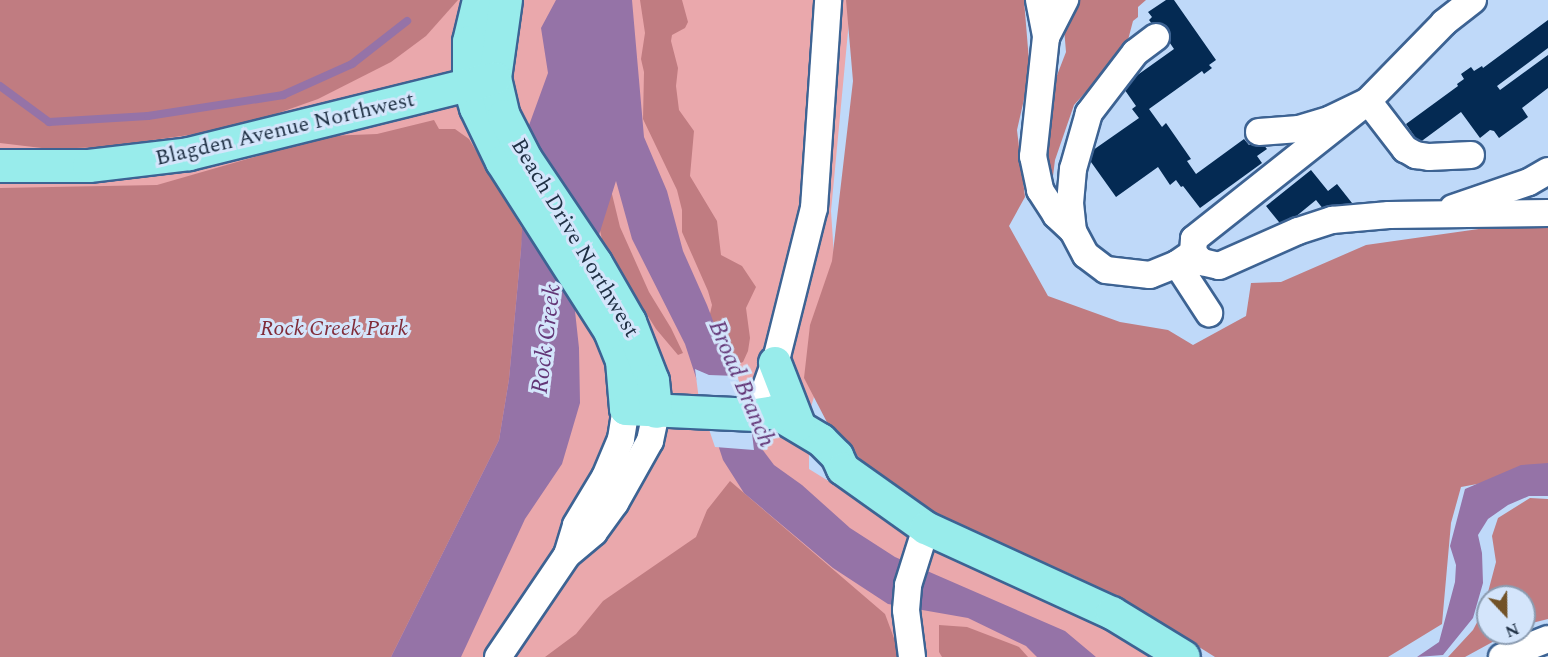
<!DOCTYPE html>
<html>
<head>
<meta charset="utf-8">
<style>
	body { margin:0 }
	#map { position:relative; width:1548px; height:657px; overflow:hidden; background:#bfd9f9; font-family:Spectral,serif }
	div>[style] { position:absolute }
	[style*='--x'] { left:calc(var(--x)*1px); top:calc(var(--y)*1px); width:calc(var(--w)*1px); rotate:calc(var(--a)*1deg) }
	.green>* { inset:0; background:#eaa8ac }
	.forest>* { inset:0; background:#c07c81 }
	.water>* { inset:0; background:#9573a7 }
	.pier>* { inset:0; background:#bfd9f9 }
	.stream>* { height:8px; margin:-4px; padding:0 4px; transform-origin:4px; border-radius:4px; background:#9573a7 }
	.building>* { inset:0; background:#042a53 }
	.roads { filter:drop-shadow(2px 0 #3d6393) drop-shadow(-2px 0 #3d6393) drop-shadow(0 2px #3d6393) drop-shadow(0 -2px #3d6393) }
	.minor>* { height:26px; margin:-13px; padding:0 13px; transform-origin:13px; border-radius:13px; background:#fff }
	.major>* { height:32px; margin:-16px; padding:0 16px; transform-origin:16px; border-radius:16px; background:#98eceb }
	span { translate:-50% -50%; white-space:nowrap; text-align:center; line-height:1.15; -webkit-text-stroke:6px #d4e5fb; paint-order:stroke }
	.street-label { font-size:22px; color:#1e2f43 }
	.park-label { font-size:22px; color:#802c39; font-style:italic }
	.water-label { font-size:24px; color:#633677; font-style:italic }
	.north { position:absolute; left:1476px; top:585px; width:60px; height:60px; box-sizing:border-box; background:#d4e5fb; border:2px solid #8b9cb1; border-radius:50%; rotate:158deg; font-size:16px; font-weight:700; line-height:24px; text-align:center; color:#1e2f43 }
	.north::after { content:''; display:block; margin:auto; width:21px; height:27px; background:#725328; clip-path:polygon(50% 0,100% 100%,50% 72%,0 100%) }
</style>
</head>
<body>
<div id="map">
	<div class="green">
		<i style="clip-path:polygon(0 0,851px 0,831px 211px,834px 256px,825px 359px,809px 414px,809px 469px,957px 560px,1038px 590px,1161px 657px,0 657px)"></i>
	</div>
	<div class="forest">
		<i style="clip-path:polygon(0 0,458px 0,426px 36px,391px 62px,318px 99px,270px 116px,210px 132px,103px 147px,50px 149px,0 143px)"></i>
		<i style="clip-path:polygon(640px 0,682px 0,688px 22px,685px 28px,672px 35px,671px 41px,678px 68px,676px 86px,679px 110px,694px 131px,690px 176px,717px 221px,721px 255px,742px 266px,756px 287px,746px 308px,750px 338px,748px 351px,743px 362px,731px 367px,727px 367px,724px 339px,717px 325px,709px 318px,712px 305px,708px 291px,682px 232px,682px 210px,677px 190px,643px 119px,644px 72px,641px 59px,645px 33px)"></i>
		<i style="clip-path:polygon(846px 0,1024px 0,1030px 73px,1017px 130px,1025px 197px,1009px 226px,1048px 296px,1120px 322px,1168px 330px,1193px 345px,1246px 316px,1251px 283px,1281px 282px,1366px 245px,1521px 223px,1548px 225px,1548px 471px,1461px 487px,1451px 523px,1442px 624px,1388px 657px,1215px 657px,1148px 615px,1075px 576px,940px 517px,882px 480px,831px 430px,804px 378px,810px 325px,832px 261px,853px 81px)"></i>
		<i style="clip-path:polygon(1078px 0,1146px 0,1138px 7px,1138px 17px,1133px 21px,1128px 40px,1117px 58px,1074px 105px,1055px 160px,1053px 176px,1049px 178px,1044px 158px,1044px 109px,1066px 52px,1063px 16px)"></i>
		<i style="clip-path:polygon(434px 120px,439px 129px,455px 129px,469px 139px,523px 230px,521px 249px,509px 379px,499px 440px,391px 657px,0 657px,0 188px,157px 185px,327px 136px,377px 134px)"></i>
		<i style="clip-path:polygon(611px 190px,620px 227px,649px 292px,671px 328px,683px 353px,678px 355px,656px 329px,603px 244px,599px 226px)"></i>
		<i style="clip-path:polygon(730px 481px,885px 614px,901px 657px,545px 657px,576px 634px,603px 601px,696px 537px,707px 510px)"></i>
		<i style="clip-path:polygon(1530px 498px,1548px 499px,1548px 619px,1524px 625px,1524px 597px,1488px 597px,1488px 633px,1509px 633px,1465px 657px,1448px 657px,1473px 630px,1483px 611px,1496px 562px,1492px 536px,1498px 518px)"></i>
		<i style="clip-path:polygon(939px 625px,967px 627px,1019px 647px,1028px 657px,942px 657px,939px 652px)"></i>
	</div>
	<div class="water">
		<i style="clip-path:polygon(556px 0,632px 0,644px 137px,667px 191px,683px 251px,707px 305px,762px 449px,774px 465px,802px 485px,850px 528px,895px 557px,1065px 631px,1096px 657px,1037px 657px,1026px 646px,968px 618px,888px 604px,833px 568px,744px 493px,723px 460px,685px 344px,632px 239px,616px 181px,575px 311px,579px 348px,580px 403px,562px 464px,525px 519px,461px 657px,391px 657px,499px 440px,509px 379px,521px 249px,528px 128px,548px 73px,541px 28px)"></i>
		<i style="clip-path:polygon(1548px 463px,1548px 496px,1529px 496px,1508px 505px,1488px 519px,1478px 535px,1482px 553px,1483px 583px,1473px 618px,1443px 655px,1417px 657px,1439px 642px,1455px 582px,1456px 565px,1450px 546px,1465px 489px,1521px 465px)"></i>
	</div>
	<div class="pier">
		<i style="clip-path:polygon(695px 369px,709px 375px,737px 376px,749px 408px,754px 450px,715px 447px,699px 400px)"></i>
	</div>
	<div class="stream">
		<i style="--x:0;--y:86;--w:61;--a:36.3"></i>
		<i style="--x:49;--y:122;--w:99;--a:-3.5"></i>
		<i style="--x:148;--y:116;--w:137;--a:-8.8"></i>
		<i style="--x:283;--y:95;--w:76;--a:-24.2"></i>
		<i style="--x:352;--y:64;--w:70;--a:-38"></i>
	</div>
	<div class="building">
		<i style="clip-path:polygon(1166px 0,1174px 0,1216px 60px,1209px 65px,1212px 68px,1204px 74px,1202px 71px,1149px 109px,1162px 127px,1166px 123px,1191px 159px,1187px 161px,1196px 174px,1244px 139px,1249px 145px,1258px 138px,1267px 149px,1257px 156px,1262px 163px,1200px 208px,1183px 186px,1181px 187px,1176px 180px,1170px 185px,1158px 167px,1116px 197px,1086px 155px,1139px 118px,1132px 109px,1136px 106px,1122px 86px,1174px 49px,1159px 27px,1156px 29px,1149px 20px,1152px 17px,1148px 12px)"></i>
		<i style="clip-path:polygon(1548px 20px,1548px 48px,1497px 86px,1500px 90px,1548px 55px,1548px 88px,1522px 108px,1528px 117px,1499px 138px,1494px 131px,1490px 130px,1480px 138px,1461px 112px,1419px 143px,1406px 124px,1458px 86px,1457px 84px,1464px 79px,1461px 74px,1471px 67px,1474px 71px,1482px 66px,1483px 68px)"></i>
		<i style="clip-path:polygon(1311px 170px,1328px 191px,1337px 184px,1352px 203px,1342px 212px,1328px 215px,1316px 200px,1283px 227px,1266px 206px)"></i>
	</div>
	<div class="roads">
		<div class="minor">
			<i style="--x:1039;--y:0;--w:38;--a:79"></i>
			<i style="--x:1046;--y:37;--w:120;--a:96.2"></i>
			<i style="--x:1033;--y:156;--w:35;--a:78"></i>
			<i style="--x:1040;--y:190;--w:30;--a:57"></i>
			<i style="--x:1056;--y:215;--w:23;--a:43"></i>
			<i style="--x:1473;--y:0;--w:37;--a:142"></i>
			<i style="--x:1444;--y:23;--w:109;--a:134.3"></i>
			<i style="--x:1368;--y:101;--w:222;--a:141.6"></i>
			<i style="--x:1194;--y:239;--w:14;--a:94"></i>
			<i style="--x:1193;--y:253;--w:13;--a:45"></i>
			<i style="--x:1202;--y:262;--w:17;--a:13"></i>
			<i style="--x:1219;--y:266;--w:86;--a:-23.9"></i>
			<i style="--x:1298;--y:231;--w:36;--a:-18"></i>
			<i style="--x:1332;--y:220;--w:57;--a:-5"></i>
			<i style="--x:1389;--y:215;--w:159;--a:-0.7"></i>
			<i style="--x:1046;--y:37;--w:42;--a:-62.8"></i>
			<i style="--x:1156;--y:37;--w:26;--a:143"></i>
			<i style="--x:1135;--y:53;--w:76;--a:127.5"></i>
			<i style="--x:1089;--y:113;--w:58;--a:105.9"></i>
			<i style="--x:1073;--y:169;--w:34;--a:95"></i>
			<i style="--x:1070;--y:203;--w:28;--a:84"></i>
			<i style="--x:1073;--y:231;--w:27;--a:62"></i>
			<i style="--x:1086;--y:255;--w:25;--a:37"></i>
			<i style="--x:1106;--y:270;--w:44;--a:6.5"></i>
			<i style="--x:1150;--y:275;--w:29;--a:-22"></i>
			<i style="--x:1177;--y:264;--w:19;--a:-35"></i>
			<i style="--x:1259;--y:132;--w:40;--a:-4.3"></i>
			<i style="--x:1299;--y:129;--w:34;--a:-17"></i>
			<i style="--x:1331;--y:119;--w:41;--a:-25.9"></i>
			<i style="--x:1368;--y:101;--w:61;--a:52.4"></i>
			<i style="--x:1405;--y:149;--w:13;--a:29"></i>
			<i style="--x:1416;--y:155;--w:13;--a:9"></i>
			<i style="--x:1429;--y:157;--w:42;--a:-2.7"></i>
			<i style="--x:1453;--y:208;--w:80;--a:-18.9"></i>
			<i style="--x:1529;--y:182;--w:22;--a:-30"></i>
			<i style="--x:1177;--y:264;--w:59;--a:56.9"></i>
			<i style="--x:756;--y:415;--w:63;--a:-70.4"></i>
			<i style="--x:777;--y:356;--w:153;--a:-76"></i>
			<i style="--x:814;--y:208;--w:208;--a:-86.1"></i>
			<i style="--x:567;--y:555;--w:31;--a:-73"></i>
			<i style="--x:576;--y:525;--w:56;--a:-58.9"></i>
			<i style="--x:605;--y:477;--w:41;--a:-67.2"></i>
			<i style="--x:621;--y:439;--w:30;--a:-81"></i>
			<i style="--x:498;--y:657;--w:123;--a:-55.9"></i>
			<i style="--x:567;--y:555;--w:35;--a:-40"></i>
			<i style="--x:594;--y:532;--w:36;--a:-54"></i>
			<i style="--x:615;--y:503;--w:71;--a:-60.6"></i>
			<i style="--x:650;--y:441;--w:30;--a:-78"></i>
			<i style="--x:912;--y:657;--w:47;--a:-97.3"></i>
			<i style="--x:906;--y:610;--w:25;--a:-85"></i>
			<i style="--x:908;--y:585;--w:60;--a:-72.5"></i>
			<i style="--x:1502;--y:657;--w:49;--a:-21.4"></i>
		</div>
		<div class="major">
			<i style="--x:479;--y:0;--w:43;--a:103.4"></i>
			<i style="--x:469;--y:42;--w:43;--a:90"></i>
			<i style="--x:469;--y:85;--w:24;--a:73"></i>
			<i style="--x:476;--y:108;--w:60;--a:64.3"></i>
			<i style="--x:502;--y:162;--w:201;--a:57.4"></i>
			<i style="--x:610;--y:331;--w:32;--a:68"></i>
			<i style="--x:622;--y:361;--w:48;--a:85.2"></i>
			<i style="--x:626;--y:409;--w:130;--a:2.6"></i>
			<i style="--x:756;--y:415;--w:18;--a:-9"></i>
			<i style="--x:774;--y:412;--w:55;--a:30.8"></i>
			<i style="--x:821;--y:440;--w:23;--a:45"></i>
			<i style="--x:837;--y:456;--w:14;--a:65"></i>
			<i style="--x:843;--y:469;--w:102;--a:35.4"></i>
			<i style="--x:926;--y:528;--w:205;--a:24.6"></i>
			<i style="--x:1112;--y:613;--w:84;--a:31.4"></i>
			<i style="--x:506;--y:0;--w:79;--a:98"></i>
			<i style="--x:495;--y:78;--w:39;--a:77"></i>
			<i style="--x:504;--y:116;--w:48;--a:62.9"></i>
			<i style="--x:526;--y:159;--w:125;--a:56.1"></i>
			<i style="--x:596;--y:263;--w:68;--a:60"></i>
			<i style="--x:630;--y:322;--w:63;--a:68.7"></i>
			<i style="--x:653;--y:381;--w:31;--a:84"></i>
			<i style="--x:0;--y:166;--w:89;--a:0"></i>
			<i style="--x:89;--y:166;--w:101;--a:-6.8"></i>
			<i style="--x:189;--y:154;--w:315;--a:-13.9"></i>
			<i style="--x:775;--y:363;--w:66;--a:68.8"></i>
		</div>
	</div>
	<div class="street-label">
		<span style="left:285px;top:129px;rotate:-13deg">Blagden Avenue Northwest</span>
		<span style="left:575px;top:238px;rotate:59deg">Beach Drive Northwest</span>
	</div>
	<div class="park-label">
		<span style="left:334px;top:329px">Rock Creek Park</span>
	</div>
	<div class="water-label">
		<span style="left:547px;top:339px;rotate:-83deg">Rock Creek</span>
		<span style="left:741px;top:384px;rotate:67deg">Broad Branch</span>
	</div>
	<div class="north">N</div>
</div>
</body>
</html>
